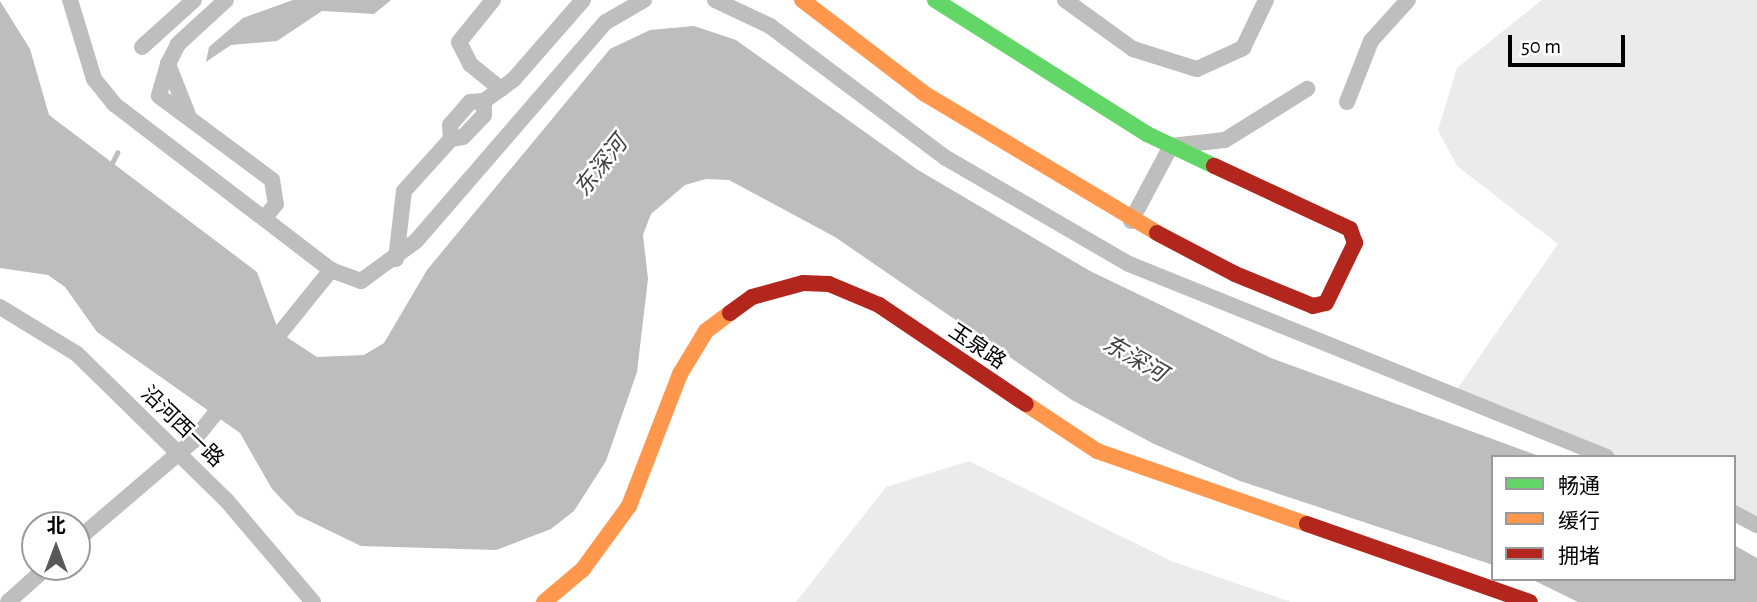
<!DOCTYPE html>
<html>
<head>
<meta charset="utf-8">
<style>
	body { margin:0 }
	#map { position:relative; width:1757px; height:602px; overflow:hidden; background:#fff; font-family:"Alegreya Sans","Noto Sans SC",sans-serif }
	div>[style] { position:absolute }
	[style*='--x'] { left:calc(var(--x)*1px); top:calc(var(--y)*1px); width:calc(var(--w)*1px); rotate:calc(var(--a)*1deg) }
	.green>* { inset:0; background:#ebebeb }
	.water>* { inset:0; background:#bdbdbd }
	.stream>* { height:4.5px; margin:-2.25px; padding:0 2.25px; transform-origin:2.25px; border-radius:2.25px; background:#bdbdbd }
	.street>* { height:16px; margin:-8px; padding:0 8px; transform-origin:8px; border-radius:8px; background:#bebebe }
	.fast>* { height:16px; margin:-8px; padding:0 8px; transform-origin:8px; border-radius:8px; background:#63d668 }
	.slow>* { height:16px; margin:-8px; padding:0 8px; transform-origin:8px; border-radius:8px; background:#ff974d }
	.jam>* { height:16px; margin:-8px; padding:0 8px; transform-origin:8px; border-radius:8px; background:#b3261e }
	span { translate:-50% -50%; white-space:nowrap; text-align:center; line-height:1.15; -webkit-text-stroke:5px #fff; paint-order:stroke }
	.street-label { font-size:21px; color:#000 }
	.water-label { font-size:23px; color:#424242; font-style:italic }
	.legend { position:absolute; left:1491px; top:455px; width:245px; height:126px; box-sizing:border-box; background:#fff; border:2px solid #999; margin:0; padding:9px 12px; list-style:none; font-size:21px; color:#000 }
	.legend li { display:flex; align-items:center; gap:14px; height:35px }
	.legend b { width:35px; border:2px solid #999 }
	.north { position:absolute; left:21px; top:511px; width:70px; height:70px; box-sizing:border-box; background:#fff; border:2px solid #999; border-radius:50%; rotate:0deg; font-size:19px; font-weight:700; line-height:28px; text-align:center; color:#000 }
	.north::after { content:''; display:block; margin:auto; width:24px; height:32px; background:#595959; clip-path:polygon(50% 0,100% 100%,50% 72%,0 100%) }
	.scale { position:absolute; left:1508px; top:35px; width:117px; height:32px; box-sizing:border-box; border:4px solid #000; border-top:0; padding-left:9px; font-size:21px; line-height:24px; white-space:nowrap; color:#000; -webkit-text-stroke:5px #fff; paint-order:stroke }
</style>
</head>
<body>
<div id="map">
	<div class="green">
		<i style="clip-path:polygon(1542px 0,1757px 0,1757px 523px,1734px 512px,1734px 457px,1614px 457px,1455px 392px,1558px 244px,1457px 166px,1438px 130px,1457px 68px)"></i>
		<i style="clip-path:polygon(969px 461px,1171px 561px,1291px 602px,796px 602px,886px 487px)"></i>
	</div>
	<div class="water">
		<i style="clip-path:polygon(293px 0,391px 0,374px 14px,322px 11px,277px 41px,231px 45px,206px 62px,209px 47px,243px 18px)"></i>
		<i style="clip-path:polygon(0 1px,30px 49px,49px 115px,257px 272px,279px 332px,317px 357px,364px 355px,384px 343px,427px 270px,610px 49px,650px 30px,694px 26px,736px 40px,918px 170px,1090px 271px,1271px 358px,1542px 457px,1493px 457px,1493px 565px,1240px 481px,1154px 444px,1072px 400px,835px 237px,729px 180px,706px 179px,685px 185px,651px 214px,643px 235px,648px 279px,637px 372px,606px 461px,574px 511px,551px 529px,496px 550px,361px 546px,297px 515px,272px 489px,240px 433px,97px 332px,65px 287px,48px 275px,0 268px)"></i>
		<i style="clip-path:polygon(1734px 545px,1757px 558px,1757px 602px,1578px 602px,1531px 579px,1734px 579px)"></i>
	</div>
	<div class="stream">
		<i style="--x:110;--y:167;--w:16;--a:-63"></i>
	</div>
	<div class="street">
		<i style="--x:70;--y:0;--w:83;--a:73.1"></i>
		<i style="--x:94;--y:79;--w:32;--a:51"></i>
		<i style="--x:114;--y:104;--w:273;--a:37.4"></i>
		<i style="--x:331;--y:270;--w:32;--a:20"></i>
		<i style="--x:361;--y:281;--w:68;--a:-36"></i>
		<i style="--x:416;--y:241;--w:290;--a:-49.1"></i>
		<i style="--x:606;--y:22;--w:44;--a:-30.1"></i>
		<i style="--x:493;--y:0;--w:54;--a:129"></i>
		<i style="--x:459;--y:42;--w:25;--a:63"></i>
		<i style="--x:470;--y:64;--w:40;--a:39"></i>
		<i style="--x:715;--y:0;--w:61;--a:25.3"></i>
		<i style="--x:770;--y:26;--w:220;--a:36.9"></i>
		<i style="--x:946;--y:158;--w:211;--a:30.1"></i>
		<i style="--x:1129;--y:264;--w:515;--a:21.99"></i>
		<i style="--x:1065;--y:0;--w:84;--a:35.8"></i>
		<i style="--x:1133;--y:49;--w:67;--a:17.4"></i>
		<i style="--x:1197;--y:69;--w:51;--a:-24.5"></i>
		<i style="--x:1243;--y:48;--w:53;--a:-64.4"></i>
		<i style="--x:142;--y:47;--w:70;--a:-42.1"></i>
		<i style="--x:168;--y:64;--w:22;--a:-63"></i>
		<i style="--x:178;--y:44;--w:65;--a:-42.5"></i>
		<i style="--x:484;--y:101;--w:37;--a:-36"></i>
		<i style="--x:514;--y:79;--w:105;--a:-48.9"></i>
		<i style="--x:1347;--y:102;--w:66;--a:-68.5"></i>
		<i style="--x:1371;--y:41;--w:55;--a:-47.9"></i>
		<i style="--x:188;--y:115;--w:55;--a:-111.4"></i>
		<i style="--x:168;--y:64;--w:33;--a:106"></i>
		<i style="--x:159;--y:96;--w:141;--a:36.6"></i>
		<i style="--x:272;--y:180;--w:24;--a:81"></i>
		<i style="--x:276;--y:204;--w:19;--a:129"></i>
		<i style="--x:1131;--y:221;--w:85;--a:-61.9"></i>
		<i style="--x:1171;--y:146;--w:54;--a:-6.3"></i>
		<i style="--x:1225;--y:140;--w:97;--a:-31.9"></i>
		<i style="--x:396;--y:259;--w:68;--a:-83.3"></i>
		<i style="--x:404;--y:191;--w:70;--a:-47.9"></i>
		<i style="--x:451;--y:139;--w:12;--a:-9"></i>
		<i style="--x:463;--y:137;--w:30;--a:-46"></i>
		<i style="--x:484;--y:115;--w:14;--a:-90"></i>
		<i style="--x:484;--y:101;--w:14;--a:176"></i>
		<i style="--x:470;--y:102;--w:30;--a:131"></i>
		<i style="--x:450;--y:125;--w:14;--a:86"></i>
		<i style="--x:0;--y:307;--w:90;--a:31.4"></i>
		<i style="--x:77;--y:354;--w:210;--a:44.4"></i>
		<i style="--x:227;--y:501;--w:133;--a:49.6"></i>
		<i style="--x:1734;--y:513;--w:26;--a:28"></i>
		<i style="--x:77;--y:540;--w:153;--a:-40.5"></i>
		<i style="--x:193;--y:441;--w:220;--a:-51.1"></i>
		<i style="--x:8;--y:602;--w:52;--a:-41.9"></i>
	</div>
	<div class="fast">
		<i style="--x:935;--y:0;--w:251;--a:32.3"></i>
		<i style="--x:1147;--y:134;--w:74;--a:25.5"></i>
	</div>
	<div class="slow">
		<i style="--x:802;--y:0;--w:155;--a:37.4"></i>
		<i style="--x:925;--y:94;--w:270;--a:30.9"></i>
		<i style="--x:1026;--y:404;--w:85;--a:33.5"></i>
		<i style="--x:1097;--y:451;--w:222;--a:19.2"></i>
		<i style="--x:544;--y:602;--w:51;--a:-40.2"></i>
		<i style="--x:583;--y:569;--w:78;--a:-53.9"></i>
		<i style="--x:629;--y:506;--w:142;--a:-68.9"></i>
		<i style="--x:680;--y:374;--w:50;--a:-58.8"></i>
		<i style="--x:706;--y:331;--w:30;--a:-37"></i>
	</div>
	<div class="jam">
		<i style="--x:1157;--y:233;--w:88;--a:27.7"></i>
		<i style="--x:1235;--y:274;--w:84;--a:22.3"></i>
		<i style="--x:1313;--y:306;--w:13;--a:-13"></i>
		<i style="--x:1326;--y:303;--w:67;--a:-64.2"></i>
		<i style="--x:1355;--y:243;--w:15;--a:-110"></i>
		<i style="--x:1350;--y:229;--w:150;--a:-155.1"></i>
		<i style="--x:730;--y:313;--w:27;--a:-36"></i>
		<i style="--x:752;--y:297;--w:53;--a:-15.4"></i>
		<i style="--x:803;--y:283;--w:26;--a:2"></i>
		<i style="--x:829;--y:284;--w:54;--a:22.8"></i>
		<i style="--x:879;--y:305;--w:177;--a:34"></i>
		<i style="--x:1307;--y:524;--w:236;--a:19.3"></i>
	</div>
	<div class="street-label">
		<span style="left:977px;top:347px;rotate:34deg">玉泉路</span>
		<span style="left:182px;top:427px;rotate:44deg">沿河西一路</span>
	</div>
	<div class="water-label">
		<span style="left:602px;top:167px;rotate:-52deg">东深河</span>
		<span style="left:1134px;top:360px;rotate:30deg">东深河</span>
	</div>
	<ul class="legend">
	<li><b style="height:9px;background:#63d668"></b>畅通</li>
	<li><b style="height:9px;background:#ff974d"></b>缓行</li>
	<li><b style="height:9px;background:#b3261e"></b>拥堵</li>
	</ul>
	<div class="north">北</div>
	<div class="scale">50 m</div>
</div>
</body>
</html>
